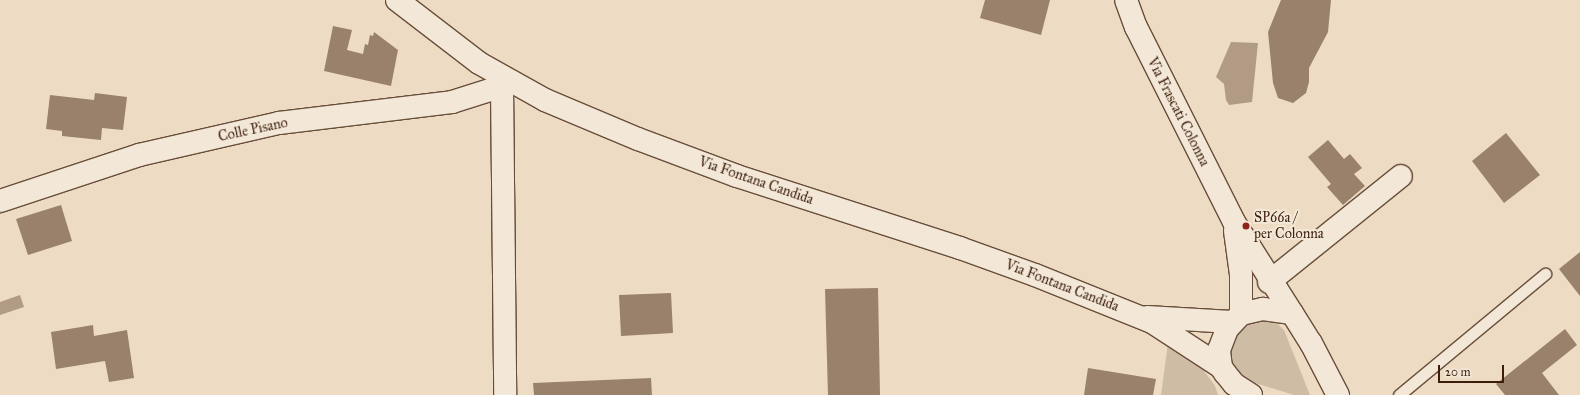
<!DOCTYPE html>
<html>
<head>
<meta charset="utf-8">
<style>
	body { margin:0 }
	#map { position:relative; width:1580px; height:395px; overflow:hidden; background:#eddcc3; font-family:"IM FELL Great Primer",serif }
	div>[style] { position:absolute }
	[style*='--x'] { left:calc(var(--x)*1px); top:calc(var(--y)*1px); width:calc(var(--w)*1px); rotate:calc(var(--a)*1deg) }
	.green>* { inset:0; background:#cfbca4 }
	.water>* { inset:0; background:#b19b85 }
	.building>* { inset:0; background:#99816b }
	.roads { filter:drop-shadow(1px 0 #694e3a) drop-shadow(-1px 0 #694e3a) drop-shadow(0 1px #694e3a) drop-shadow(0 -1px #694e3a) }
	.service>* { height:11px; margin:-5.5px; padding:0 5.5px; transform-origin:5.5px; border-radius:5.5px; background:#f3e8d8 }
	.minor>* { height:22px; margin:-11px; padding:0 11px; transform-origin:11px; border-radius:11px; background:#f3e8d8 }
	.tertiary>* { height:22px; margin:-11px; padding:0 11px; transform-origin:11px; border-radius:11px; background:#f3e8d8 }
	.secondary>* { height:22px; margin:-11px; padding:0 11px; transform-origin:11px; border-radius:11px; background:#f3e8d8 }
	.dots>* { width:11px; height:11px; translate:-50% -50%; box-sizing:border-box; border:2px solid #f3e8d8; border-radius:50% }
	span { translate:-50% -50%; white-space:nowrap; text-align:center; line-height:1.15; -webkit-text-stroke:4px #f3e8d8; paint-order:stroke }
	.street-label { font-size:14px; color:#3d1e0c }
	.poi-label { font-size:14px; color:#3d1e0c }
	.left { translate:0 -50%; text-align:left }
	.scale { position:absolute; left:1438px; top:365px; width:66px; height:18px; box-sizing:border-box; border:2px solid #3d1e0c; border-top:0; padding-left:5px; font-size:12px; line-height:14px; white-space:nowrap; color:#3d1e0c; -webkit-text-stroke:3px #f3e8d8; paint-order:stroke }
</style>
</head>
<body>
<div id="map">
	<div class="green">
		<i style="clip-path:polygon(1258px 318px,1273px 320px,1284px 330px,1310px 395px,1294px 395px,1255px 383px,1235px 370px,1229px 354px,1232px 338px,1245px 324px)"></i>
		<i style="clip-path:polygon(1168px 343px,1200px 365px,1215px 386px,1218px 395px,1161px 395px)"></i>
	</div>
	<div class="water">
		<i style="clip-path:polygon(1231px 42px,1258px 43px,1252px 102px,1229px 105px,1226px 100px,1224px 84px,1216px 77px)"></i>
		<i style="clip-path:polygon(20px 295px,24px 307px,0 315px,0 302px)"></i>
	</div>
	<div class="building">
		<i style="clip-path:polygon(985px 0,1050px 0,1041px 35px,980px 18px)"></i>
		<i style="clip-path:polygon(1281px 0,1331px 0,1328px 32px,1309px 68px,1309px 82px,1306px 93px,1293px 103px,1278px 98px,1273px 83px,1268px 32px)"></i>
		<i style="clip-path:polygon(333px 26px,352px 30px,347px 50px,363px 54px,365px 44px,368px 45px,370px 35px,373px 36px,374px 32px,398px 50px,391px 86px,324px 71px)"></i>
		<i style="clip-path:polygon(95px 93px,127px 97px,123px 130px,102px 128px,101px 140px,62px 136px,62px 131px,46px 129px,50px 95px,94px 100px)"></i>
		<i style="clip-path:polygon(1506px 133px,1540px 175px,1504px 203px,1472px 161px)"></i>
		<i style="clip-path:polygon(1328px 140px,1344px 159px,1350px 154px,1362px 168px,1354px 174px,1365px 186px,1343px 205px,1327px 187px,1331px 184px,1308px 157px)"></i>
		<i style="clip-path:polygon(61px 205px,72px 241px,28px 255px,16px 219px)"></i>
		<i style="clip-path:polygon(1580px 252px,1580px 296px,1559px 269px)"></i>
		<i style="clip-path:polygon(878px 288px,880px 395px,828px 395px,825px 289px)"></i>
		<i style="clip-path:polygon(671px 293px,673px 333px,621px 336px,619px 295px)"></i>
		<i style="clip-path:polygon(93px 325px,94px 336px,127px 330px,134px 378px,109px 382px,105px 361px,56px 369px,51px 332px)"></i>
		<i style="clip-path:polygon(1565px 329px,1577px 345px,1542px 373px,1559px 395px,1505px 395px,1496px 384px)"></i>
		<i style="clip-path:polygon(1088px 368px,1156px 379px,1153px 395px,1084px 395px)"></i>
		<i style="clip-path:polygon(651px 378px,652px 395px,534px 395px,533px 383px)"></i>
	</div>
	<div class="roads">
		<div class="service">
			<i style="--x:1399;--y:395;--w:190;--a:-39.7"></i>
		</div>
		<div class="minor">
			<i style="--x:502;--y:85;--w:310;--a:89.4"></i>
			<i style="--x:0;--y:201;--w:146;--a:-18.3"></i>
			<i style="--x:139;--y:155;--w:144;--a:-12.9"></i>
			<i style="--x:279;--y:123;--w:174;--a:-6.9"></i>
			<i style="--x:452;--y:102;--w:63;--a:-17.6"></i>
			<i style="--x:1269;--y:282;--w:169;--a:-38.8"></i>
		</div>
		<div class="tertiary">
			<i style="--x:1126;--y:0;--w:29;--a:70"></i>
			<i style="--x:1136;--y:27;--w:218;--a:63.3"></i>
			<i style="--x:1234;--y:222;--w:108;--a:57.5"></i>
			<i style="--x:1235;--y:231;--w:44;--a:82.2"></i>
			<i style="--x:1241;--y:275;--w:39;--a:90"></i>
		</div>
		<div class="secondary">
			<i style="--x:397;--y:0;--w:103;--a:37.5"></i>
			<i style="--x:479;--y:63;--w:76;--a:29.3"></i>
			<i style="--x:545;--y:100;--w:101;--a:22.8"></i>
			<i style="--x:638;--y:139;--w:106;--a:20.5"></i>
			<i style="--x:737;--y:176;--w:234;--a:17.9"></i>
			<i style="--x:960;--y:248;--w:80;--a:19.8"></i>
			<i style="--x:1035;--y:275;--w:126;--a:21.9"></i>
			<i style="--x:1152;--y:322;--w:82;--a:33.1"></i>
			<i style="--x:1147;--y:317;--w:85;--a:3.4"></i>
			<i style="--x:1251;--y:395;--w:20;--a:-147"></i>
			<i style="--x:1234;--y:384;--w:14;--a:-129"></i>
			<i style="--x:1225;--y:373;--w:7;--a:-124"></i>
			<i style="--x:1221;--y:367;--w:17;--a:-97"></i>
			<i style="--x:1219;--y:350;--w:22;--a:-69"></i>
			<i style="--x:1227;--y:329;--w:21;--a:-47"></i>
			<i style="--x:1241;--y:314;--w:23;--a:-13"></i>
			<i style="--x:1263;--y:309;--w:29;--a:8"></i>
			<i style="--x:1292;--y:313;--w:36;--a:58"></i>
			<i style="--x:1311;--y:343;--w:59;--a:62.6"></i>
		</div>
	</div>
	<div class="dots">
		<i style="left:1246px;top:226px;background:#8f2418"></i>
	</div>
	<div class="street-label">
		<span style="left:1178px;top:112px;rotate:63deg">Via Frascati Colonna</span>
		<span style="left:253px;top:130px;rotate:-12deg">Colle Pisano</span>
		<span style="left:756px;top:181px;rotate:19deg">Via Fontana Candida</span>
		<span style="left:1062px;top:286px;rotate:21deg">Via Fontana Candida</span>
	</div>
	<div class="poi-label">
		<span class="left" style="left:1254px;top:226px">SP66a /<br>per Colonna</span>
	</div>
	<div class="scale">20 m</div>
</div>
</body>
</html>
